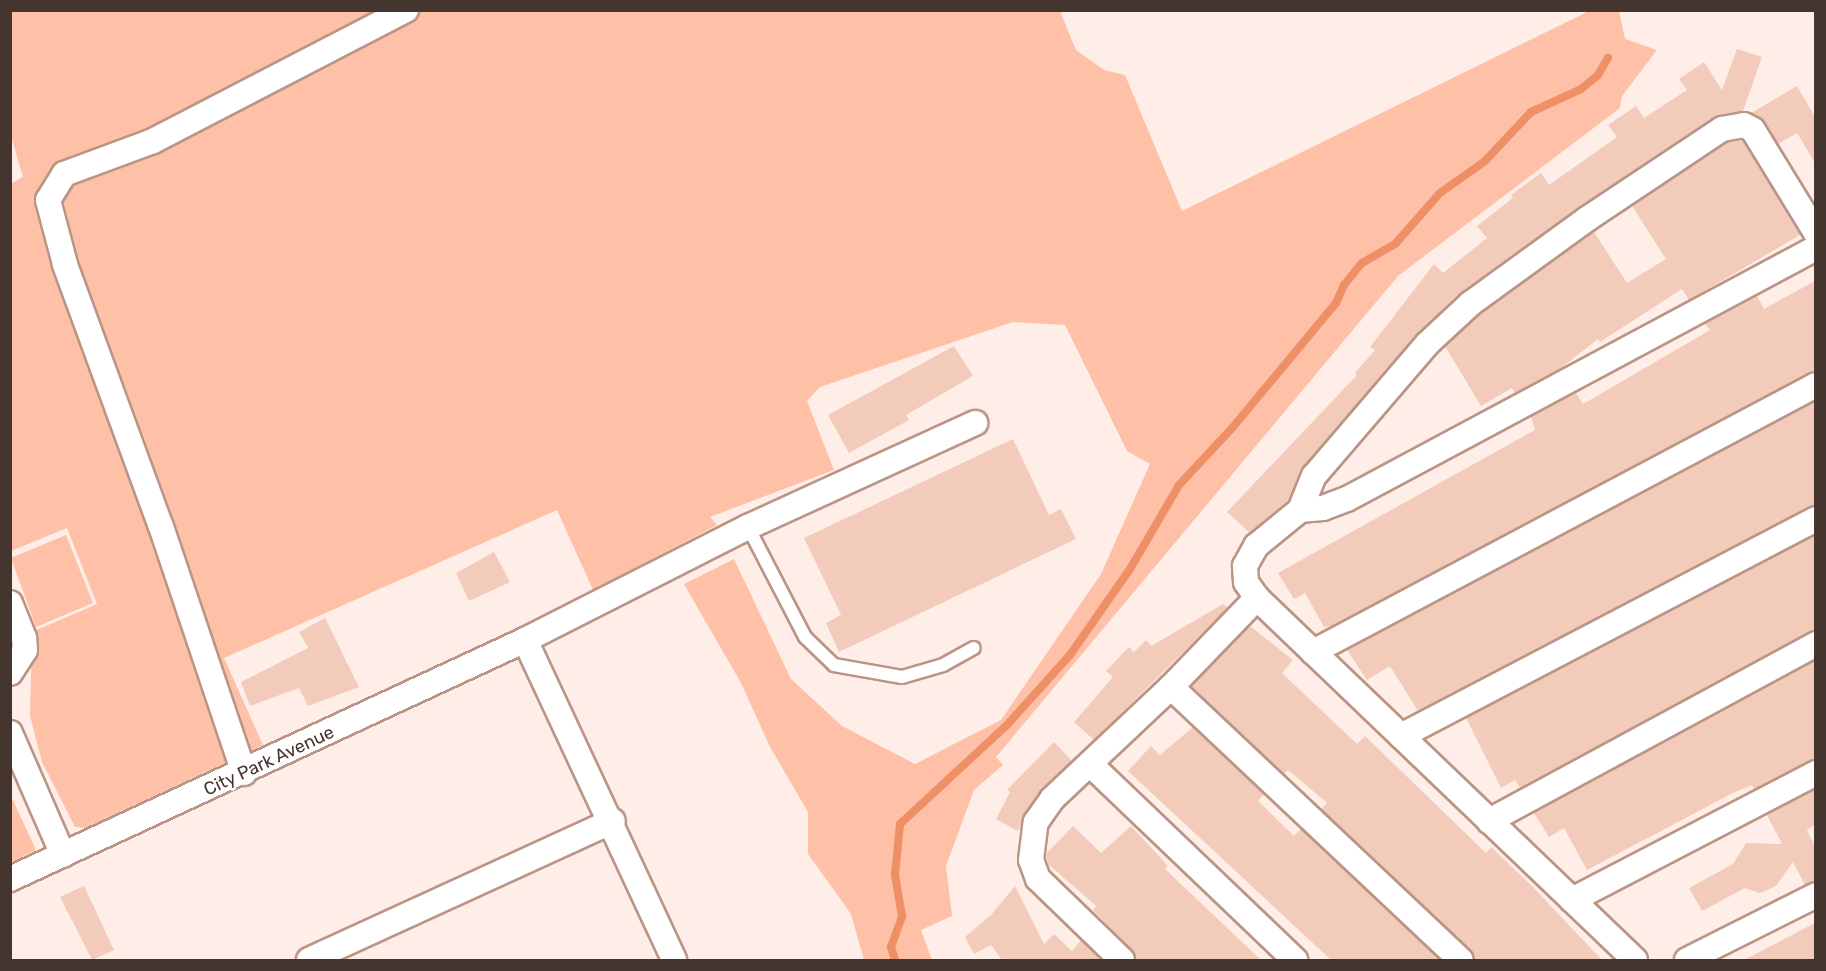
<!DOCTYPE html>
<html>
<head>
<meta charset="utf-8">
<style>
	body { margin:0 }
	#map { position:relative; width:1826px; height:971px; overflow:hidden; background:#ffeee8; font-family:Rubik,sans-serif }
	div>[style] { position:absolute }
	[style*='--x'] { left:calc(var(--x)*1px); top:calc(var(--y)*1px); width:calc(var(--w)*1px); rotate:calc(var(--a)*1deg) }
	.green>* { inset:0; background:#fec0a7 }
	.stream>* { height:8px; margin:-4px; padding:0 4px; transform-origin:4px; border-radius:4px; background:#ee8f66 }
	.building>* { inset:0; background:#f3cbba }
	.roads { filter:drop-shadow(2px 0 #ba9585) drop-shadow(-2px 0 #ba9585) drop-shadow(0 2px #ba9585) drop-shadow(0 -2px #ba9585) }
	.service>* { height:12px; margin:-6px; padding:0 6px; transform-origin:6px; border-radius:6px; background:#fff }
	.minor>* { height:24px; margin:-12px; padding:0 12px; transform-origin:12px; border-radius:12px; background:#fff }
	span { translate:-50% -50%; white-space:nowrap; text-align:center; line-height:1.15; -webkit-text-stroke:5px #fff; paint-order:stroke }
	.street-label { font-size:18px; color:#45352f }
	.frame { position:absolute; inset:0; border:12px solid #45352f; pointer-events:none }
</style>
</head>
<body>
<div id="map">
	<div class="green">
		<i style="clip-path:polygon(11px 11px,1060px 11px,1076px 50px,1104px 70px,1125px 75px,1182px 211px,1589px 11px,1619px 11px,1625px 39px,1657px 50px,1622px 96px,1620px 108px,1398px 276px,996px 757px,1003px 765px,974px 790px,946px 866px,952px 916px,921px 930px,932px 960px,864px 960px,851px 914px,808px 854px,808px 812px,770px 747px,741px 683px,684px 584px,734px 559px,791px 679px,842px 726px,915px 764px,1001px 720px,1101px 574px,1150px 464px,1127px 451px,1065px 325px,1013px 322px,820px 387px,807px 401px,834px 470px,710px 517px,717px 525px,593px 590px,557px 510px,224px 658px,263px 745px,85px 828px,75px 827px,42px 762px,30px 716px,32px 632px,97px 604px,67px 528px,11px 551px,10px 184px,23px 177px,11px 136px)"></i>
		<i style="clip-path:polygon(66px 535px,93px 603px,36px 627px,11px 558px)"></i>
		<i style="clip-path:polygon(11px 796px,36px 850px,11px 862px,10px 862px)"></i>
	</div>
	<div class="stream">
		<i style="--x:895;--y:960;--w:14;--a:-107"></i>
		<i style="--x:891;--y:947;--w:33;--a:-70"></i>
		<i style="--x:902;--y:916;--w:42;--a:-99.7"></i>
		<i style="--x:895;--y:875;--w:51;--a:-84.4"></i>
		<i style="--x:900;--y:824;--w:147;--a:-42.8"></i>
		<i style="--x:1008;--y:724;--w:93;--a:-48.1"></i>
		<i style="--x:1070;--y:655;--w:105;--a:-55.1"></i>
		<i style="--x:1130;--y:569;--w:97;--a:-59.7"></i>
		<i style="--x:1179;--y:485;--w:79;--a:-47"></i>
		<i style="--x:1233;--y:427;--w:161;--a:-50.3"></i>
		<i style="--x:1336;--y:303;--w:20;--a:-66"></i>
		<i style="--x:1344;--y:285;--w:28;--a:-51"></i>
		<i style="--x:1362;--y:263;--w:39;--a:-30"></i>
		<i style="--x:1396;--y:243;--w:67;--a:-48.7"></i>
		<i style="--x:1440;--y:193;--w:55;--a:-35.4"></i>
		<i style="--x:1485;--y:161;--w:67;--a:-46.8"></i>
		<i style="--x:1531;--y:112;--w:55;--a:-24.7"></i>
		<i style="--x:1581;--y:89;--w:22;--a:-39"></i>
		<i style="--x:1598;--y:75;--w:20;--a:-60"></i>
	</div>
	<div class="building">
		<i style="clip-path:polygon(1737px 49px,1762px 57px,1743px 111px,1714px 117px,1579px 207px,1460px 293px,1416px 335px,1303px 467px,1289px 499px,1250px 533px,1227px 512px,1357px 375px,1355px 373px,1375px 350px,1370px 347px,1434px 264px,1443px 273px,1487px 238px,1477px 226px,1513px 198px,1511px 195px,1541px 173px,1549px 185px,1617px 137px,1608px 125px,1636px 106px,1644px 118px,1687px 90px,1679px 79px,1704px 62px,1722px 90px)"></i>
		<i style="clip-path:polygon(1797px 86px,1815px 117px,1815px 163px,1797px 133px,1778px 144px,1765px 122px,1751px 113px)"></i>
		<i style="clip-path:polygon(1743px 141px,1800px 235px,1689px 300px,1682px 289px,1600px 342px,1598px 339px,1561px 368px,1515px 393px,1512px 388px,1481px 406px,1445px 346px,1479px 315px,1594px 232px,1627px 283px,1666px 259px,1632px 206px,1727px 142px)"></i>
		<i style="clip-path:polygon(1815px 281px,1815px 371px,1332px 626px,1324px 627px,1305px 593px,1294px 599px,1278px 573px,1535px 430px,1531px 417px,1576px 393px,1583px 404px,1710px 330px,1705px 324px,1757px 296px,1764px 309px)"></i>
		<i style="clip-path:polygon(954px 346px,973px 376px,906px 415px,909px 420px,849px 453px,828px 415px)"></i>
		<i style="clip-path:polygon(1815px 401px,1815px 505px,1418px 711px,1390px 666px,1367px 680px,1347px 650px)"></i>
		<i style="clip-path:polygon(1013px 439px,1049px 515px,1061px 509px,1076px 539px,839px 652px,826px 623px,841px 615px,804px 538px)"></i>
		<i style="clip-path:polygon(1815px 535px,1815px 630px,1520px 788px,1515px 780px,1501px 788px,1466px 718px)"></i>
		<i style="clip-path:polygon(494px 552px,510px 582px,469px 601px,456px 573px)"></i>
		<i style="clip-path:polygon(1223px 604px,1228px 608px,1094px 740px,1074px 722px,1113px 677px,1106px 671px,1129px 647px,1134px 652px,1146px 640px,1151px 646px)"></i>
		<i style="clip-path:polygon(325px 618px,359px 687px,308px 706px,299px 688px,250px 706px,241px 682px,308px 648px,299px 632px)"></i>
		<i style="clip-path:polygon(1250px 626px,1293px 660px,1282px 673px,1357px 744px,1365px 736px,1486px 853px,1491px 847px,1531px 885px,1602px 960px,1475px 960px,1471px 950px,1321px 809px,1327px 803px,1288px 770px,1284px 774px,1191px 687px)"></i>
		<i style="clip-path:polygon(1815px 660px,1815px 759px,1754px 789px,1752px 785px,1733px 793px,1587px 870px,1564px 828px,1549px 837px,1534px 813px)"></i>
		<i style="clip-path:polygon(1193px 727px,1264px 794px,1258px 801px,1294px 836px,1301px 829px,1441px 960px,1331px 960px,1128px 771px,1151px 746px,1160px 755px)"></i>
		<i style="clip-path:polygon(1054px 742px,1072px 761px,1040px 791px,1018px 831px,996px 819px,1010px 792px,1007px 790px)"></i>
		<i style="clip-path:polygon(1815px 789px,1815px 825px,1807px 830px,1815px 847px,1815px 881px,1805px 885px,1793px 862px,1776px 886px,1760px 893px,1745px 888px,1702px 911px,1689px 888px,1733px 864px,1746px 843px,1782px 844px,1767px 815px)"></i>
		<i style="clip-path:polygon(1073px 826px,1101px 853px,1131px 826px,1168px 866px,1165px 869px,1261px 960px,1136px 960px,1132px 950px,1093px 910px,1096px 906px,1048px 864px,1046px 854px)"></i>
		<i style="clip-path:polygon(84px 886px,114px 950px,92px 960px,60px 897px)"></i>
		<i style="clip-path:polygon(1015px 886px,1044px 944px,1054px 934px,1072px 951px,1081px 940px,1102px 960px,1002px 960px,991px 945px,974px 954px,965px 937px,991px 915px)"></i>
		<i style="clip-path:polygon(1815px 923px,1815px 960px,1744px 960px)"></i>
	</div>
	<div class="roads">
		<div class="service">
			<i style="--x:748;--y:527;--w:124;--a:62.6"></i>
			<i style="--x:805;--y:637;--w:40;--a:44"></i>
			<i style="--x:834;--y:665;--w:69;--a:10"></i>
			<i style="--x:902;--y:677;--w:43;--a:-16.3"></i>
			<i style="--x:943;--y:665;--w:35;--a:-29"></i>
		</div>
		<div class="minor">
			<i style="--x:1300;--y:510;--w:23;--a:-5"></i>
			<i style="--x:1323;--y:508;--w:26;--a:-21"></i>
			<i style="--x:1347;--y:499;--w:532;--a:-28.15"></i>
			<i style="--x:10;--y:603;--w:38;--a:68"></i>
			<i style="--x:24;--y:638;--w:12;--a:85"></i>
			<i style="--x:25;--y:650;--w:27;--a:123"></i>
			<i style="--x:525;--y:640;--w:353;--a:65"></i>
			<i style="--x:1313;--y:652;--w:569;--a:-27.96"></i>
			<i style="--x:1171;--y:687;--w:398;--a:43.3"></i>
			<i style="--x:10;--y:733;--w:133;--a:66.5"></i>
			<i style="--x:1401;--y:736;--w:468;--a:-27.6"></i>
			<i style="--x:1090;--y:764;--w:284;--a:43.7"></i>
			<i style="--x:244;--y:773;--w:260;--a:-108.6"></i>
			<i style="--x:161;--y:527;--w:280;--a:-110.1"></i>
			<i style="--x:65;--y:264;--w:66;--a:-104.9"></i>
			<i style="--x:48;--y:200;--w:31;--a:-58"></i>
			<i style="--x:64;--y:174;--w:95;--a:-20.3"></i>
			<i style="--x:153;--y:141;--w:285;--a:-27.4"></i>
			<i style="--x:1489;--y:821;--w:372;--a:-28.4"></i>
			<i style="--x:10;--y:879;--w:568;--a:-24.89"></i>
			<i style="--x:525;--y:640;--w:250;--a:-26.9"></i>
			<i style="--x:748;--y:527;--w:250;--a:-24.6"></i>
			<i style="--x:1572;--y:900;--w:275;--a:-27.5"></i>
			<i style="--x:309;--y:960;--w:334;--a:-24.6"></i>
			<i style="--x:1122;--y:960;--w:117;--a:-136"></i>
			<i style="--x:1038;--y:879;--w:20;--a:-110"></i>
			<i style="--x:1031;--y:860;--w:38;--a:-83"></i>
			<i style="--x:1036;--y:822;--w:28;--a:-55"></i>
			<i style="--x:1052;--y:799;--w:163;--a:-43.3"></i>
			<i style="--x:1171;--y:687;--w:124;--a:-46"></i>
			<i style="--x:1635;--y:960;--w:523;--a:-136.24"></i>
			<i style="--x:1257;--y:598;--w:19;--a:-125"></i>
			<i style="--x:1246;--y:582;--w:16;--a:-94"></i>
			<i style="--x:1245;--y:566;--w:23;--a:-61"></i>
			<i style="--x:1256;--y:546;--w:57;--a:-39.3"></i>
			<i style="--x:1300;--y:510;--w:37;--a:-68"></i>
			<i style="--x:1314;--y:476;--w:174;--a:-49.4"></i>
			<i style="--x:1427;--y:344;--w:59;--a:-42.9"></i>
			<i style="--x:1470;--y:304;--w:145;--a:-36"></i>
			<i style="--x:1587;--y:219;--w:162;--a:-33.7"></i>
			<i style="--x:1722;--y:129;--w:22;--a:-10"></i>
			<i style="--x:1744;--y:125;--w:10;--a:29"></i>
			<i style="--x:1753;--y:130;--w:121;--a:58.5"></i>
			<i style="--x:1687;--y:960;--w:144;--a:-26.7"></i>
		</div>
	</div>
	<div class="street-label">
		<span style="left:269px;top:761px;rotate:-25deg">City Park Avenue</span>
	</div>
	<div class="frame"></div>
</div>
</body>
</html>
